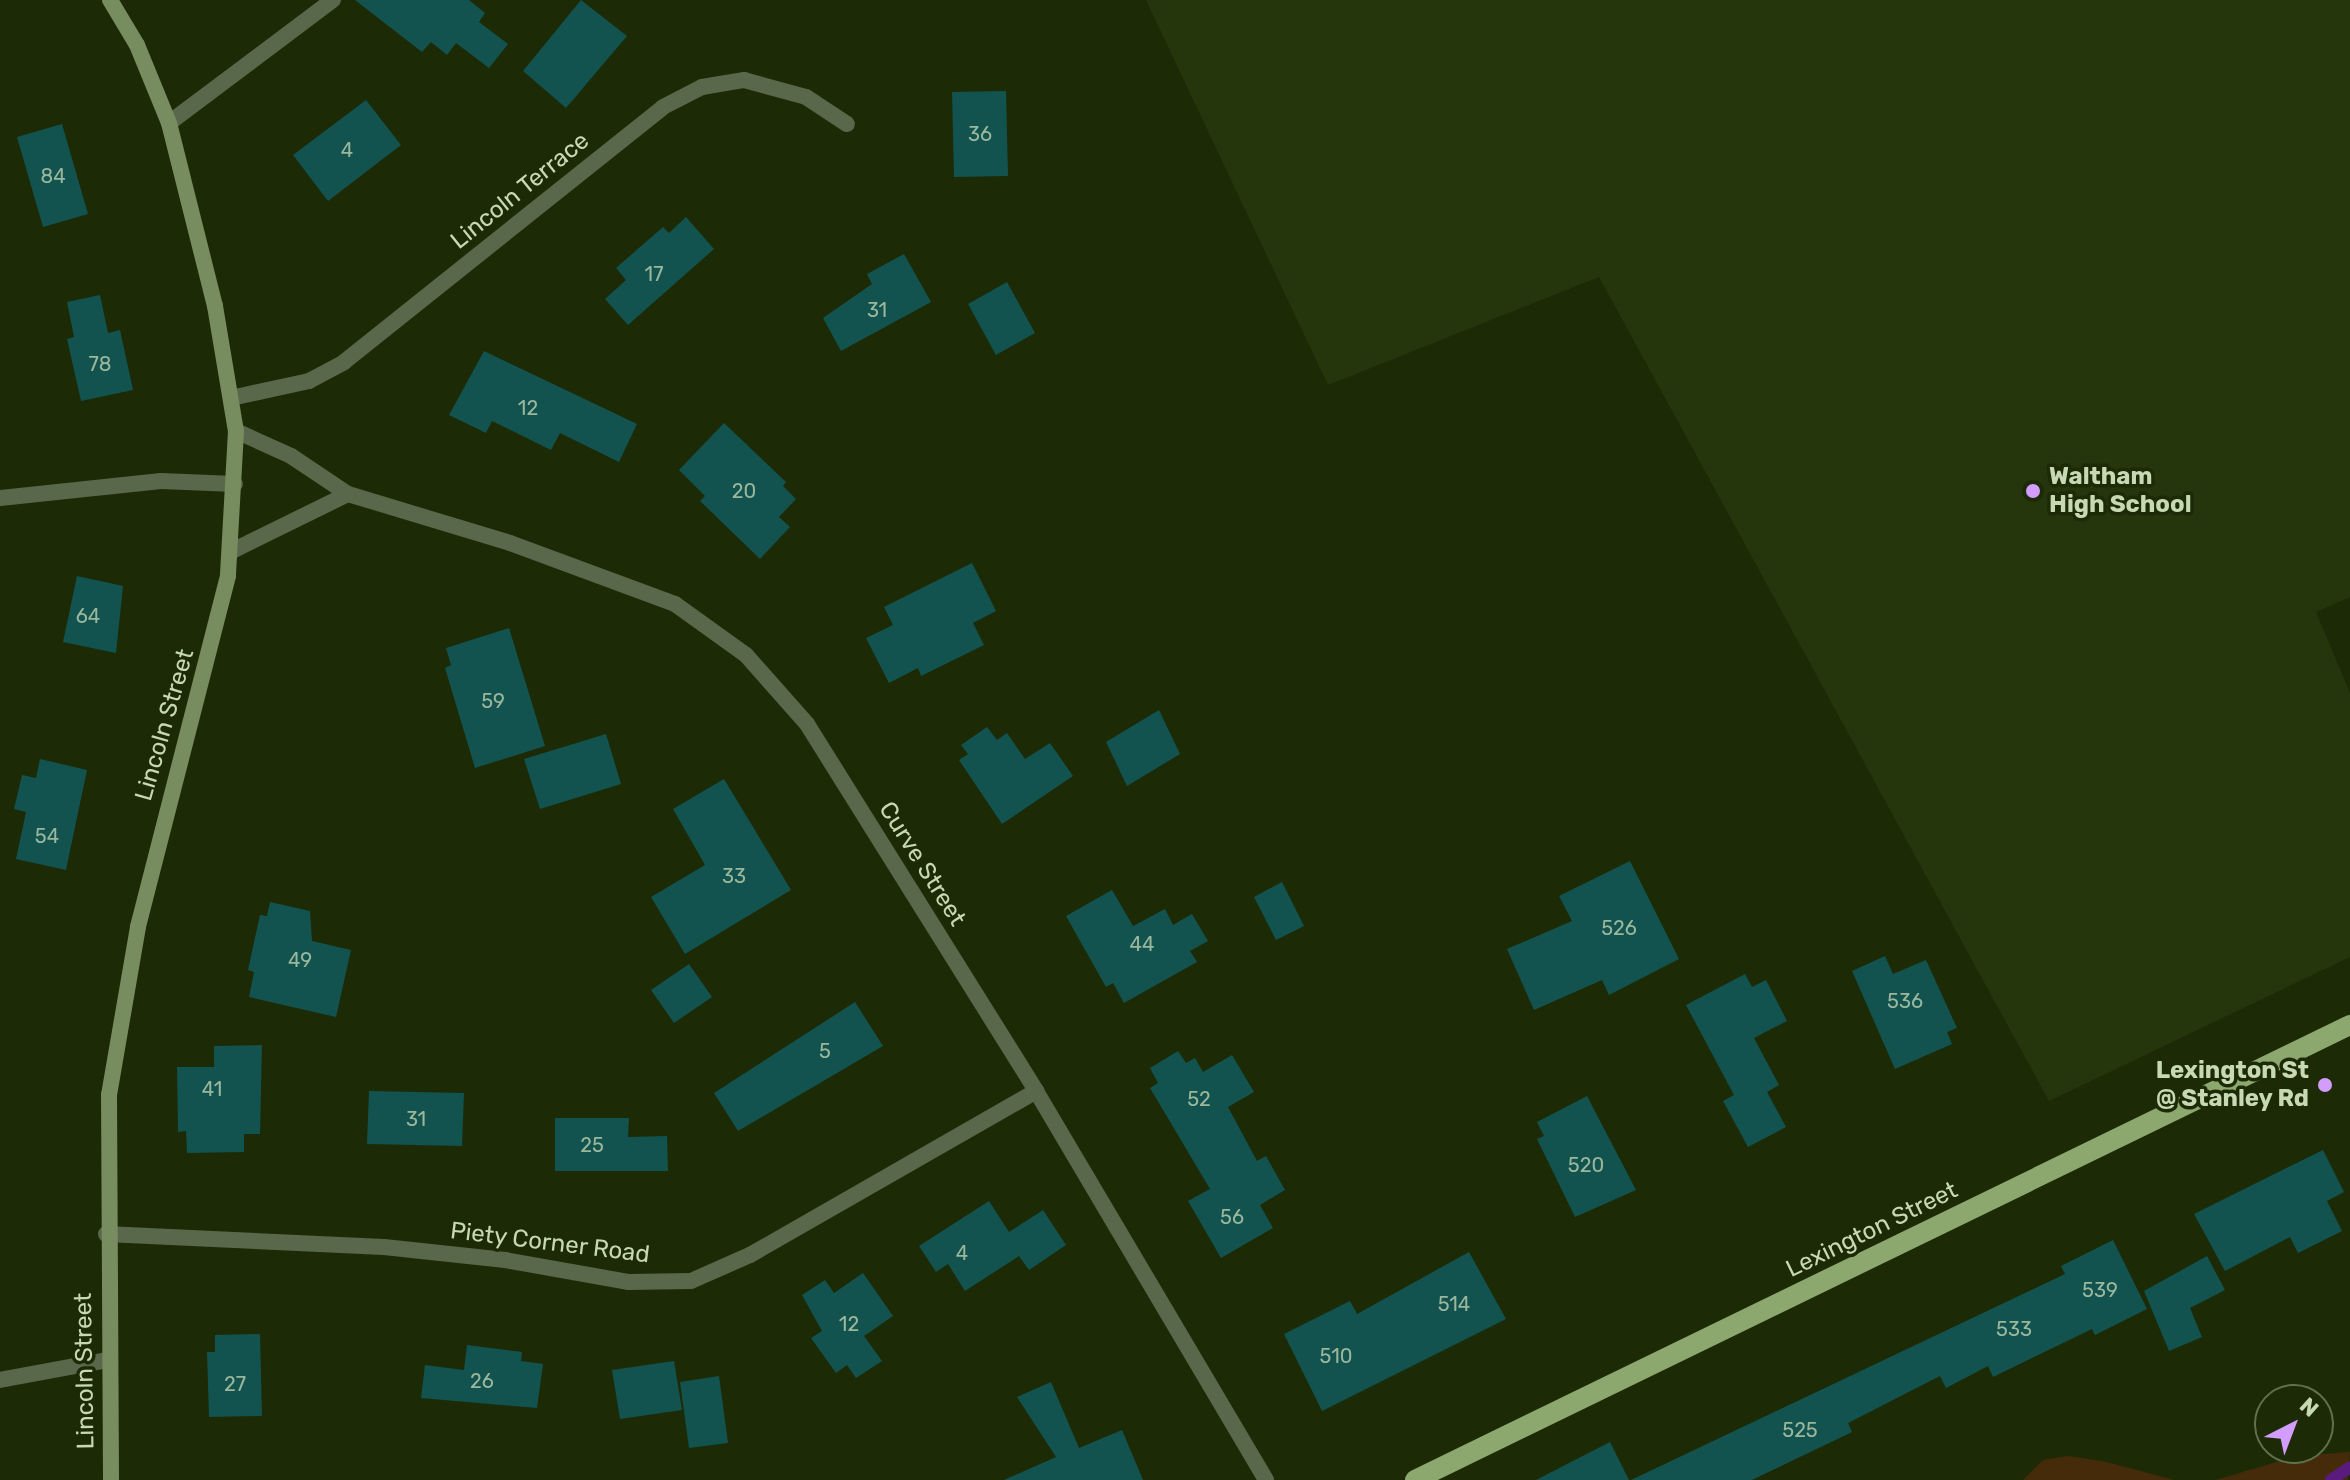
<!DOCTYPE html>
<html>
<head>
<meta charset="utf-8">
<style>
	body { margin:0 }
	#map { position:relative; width:2350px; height:1480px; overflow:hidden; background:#1c2b06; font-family:Rubik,sans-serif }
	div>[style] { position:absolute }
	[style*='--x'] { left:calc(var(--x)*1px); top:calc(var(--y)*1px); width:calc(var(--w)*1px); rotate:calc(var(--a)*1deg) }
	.built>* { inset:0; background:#25350c }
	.green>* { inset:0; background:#452b0a }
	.stream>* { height:12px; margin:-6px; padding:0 6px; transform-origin:6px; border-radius:6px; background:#591b7e }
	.building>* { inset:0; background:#12534f }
	.street>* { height:16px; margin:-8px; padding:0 8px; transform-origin:8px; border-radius:8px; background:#59674b }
	.secondary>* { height:16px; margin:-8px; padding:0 8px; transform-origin:8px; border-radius:8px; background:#778c5f }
	.primary>* { height:20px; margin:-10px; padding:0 10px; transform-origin:10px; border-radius:10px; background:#8da86e }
	.dots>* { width:22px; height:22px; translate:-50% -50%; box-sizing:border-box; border:4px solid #1c2b06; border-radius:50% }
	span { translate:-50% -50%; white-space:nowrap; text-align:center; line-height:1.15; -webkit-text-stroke:7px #1c2b06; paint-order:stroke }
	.number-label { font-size:20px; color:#9ab79c }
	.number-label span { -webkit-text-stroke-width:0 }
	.street-label { font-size:24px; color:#c7d8b5 }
	.poi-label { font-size:24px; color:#c7d8b5; font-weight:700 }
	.left { translate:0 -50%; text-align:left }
	.right { translate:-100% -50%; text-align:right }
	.north { position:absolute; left:2254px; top:1384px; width:80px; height:80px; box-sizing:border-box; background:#1c2b06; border:2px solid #60704c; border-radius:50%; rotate:42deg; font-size:22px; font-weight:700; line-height:32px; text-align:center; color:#c7d8b5 }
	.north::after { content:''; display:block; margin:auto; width:28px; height:36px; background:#d29dfd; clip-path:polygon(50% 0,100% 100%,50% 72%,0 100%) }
</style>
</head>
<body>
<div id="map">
	<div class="built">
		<i style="clip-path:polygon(1146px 0,2350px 0,2350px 597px,2316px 612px,2350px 693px,2350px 957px,2049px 1101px,1599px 277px,1328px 385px)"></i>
	</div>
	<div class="green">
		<i style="clip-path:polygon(2350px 1452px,2348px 1480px,2216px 1480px,2296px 1456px)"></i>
		<i style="clip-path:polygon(2069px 1456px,2107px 1462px,2174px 1480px,2023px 1480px,2043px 1460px)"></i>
	</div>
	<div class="stream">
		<i style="--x:2331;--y:1480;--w:23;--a:-34"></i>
	</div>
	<div class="building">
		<i style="clip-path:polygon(355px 0,469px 0,485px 13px,479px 22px,508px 44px,489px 68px,456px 43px,447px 55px,431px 42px,422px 52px)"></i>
		<i style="clip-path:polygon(581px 0,627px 36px,566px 108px,523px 71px)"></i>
		<i style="clip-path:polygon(1006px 91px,1008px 176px,954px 177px,952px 92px)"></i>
		<i style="clip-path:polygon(366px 100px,401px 145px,328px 201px,293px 155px)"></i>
		<i style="clip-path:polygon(62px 124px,88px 214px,43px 227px,17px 137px)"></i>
		<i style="clip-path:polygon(686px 217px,714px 249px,628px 325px,605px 299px,626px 280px,616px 268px,663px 227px,669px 233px)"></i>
		<i style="clip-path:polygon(904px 254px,931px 302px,841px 351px,823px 318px,872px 284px,867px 274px)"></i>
		<i style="clip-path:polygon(1007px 282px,1035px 333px,996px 355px,968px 304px)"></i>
		<i style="clip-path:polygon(100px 295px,108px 333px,120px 330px,133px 390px,81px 401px,67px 339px,74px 337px,67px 302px)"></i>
		<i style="clip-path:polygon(484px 351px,637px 424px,619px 462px,560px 433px,551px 450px,492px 421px,486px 433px,449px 415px)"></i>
		<i style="clip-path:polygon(724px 423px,786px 482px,783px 486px,796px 499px,779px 517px,790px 527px,760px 559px,700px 501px,705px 496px,679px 470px)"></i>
		<i style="clip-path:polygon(972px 563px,996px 611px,973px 623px,984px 645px,921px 676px,918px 668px,889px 683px,866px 638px,893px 625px,884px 607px)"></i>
		<i style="clip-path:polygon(77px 576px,123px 586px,116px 653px,63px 642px)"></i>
		<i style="clip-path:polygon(509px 628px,545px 746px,475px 768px,445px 668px,451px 665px,446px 648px)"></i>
		<i style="clip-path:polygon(1159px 710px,1180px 754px,1127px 786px,1106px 742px)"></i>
		<i style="clip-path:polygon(987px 727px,997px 740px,1007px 733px,1025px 759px,1050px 743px,1073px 776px,1002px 824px,959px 760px,968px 754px,961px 745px)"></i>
		<i style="clip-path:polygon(606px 734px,621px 784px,540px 809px,524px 759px)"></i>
		<i style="clip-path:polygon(40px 759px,87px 770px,66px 870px,16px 859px,26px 812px,14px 809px,22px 775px,36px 778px)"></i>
		<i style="clip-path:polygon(724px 779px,791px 890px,685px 954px,651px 897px,705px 865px,673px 809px)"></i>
		<i style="clip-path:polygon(1630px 861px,1679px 959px,1609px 995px,1602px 980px,1534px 1010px,1507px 949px,1572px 921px,1559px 896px)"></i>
		<i style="clip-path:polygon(1282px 882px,1304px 926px,1276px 940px,1254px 897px)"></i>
		<i style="clip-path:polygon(1112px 890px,1133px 926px,1165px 909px,1173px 925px,1192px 914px,1208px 941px,1190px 951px,1197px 962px,1124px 1003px,1113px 983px,1106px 987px,1066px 916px)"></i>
		<i style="clip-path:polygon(270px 902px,310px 911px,312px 941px,351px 950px,336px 1017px,249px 997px,254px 972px,248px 970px,260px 915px,267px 916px)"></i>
		<i style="clip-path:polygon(1885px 956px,1893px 974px,1926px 960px,1957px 1028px,1947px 1032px,1952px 1044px,1895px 1069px,1852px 971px)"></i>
		<i style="clip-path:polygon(689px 964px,712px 997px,674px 1023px,651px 990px)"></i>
		<i style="clip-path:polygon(1745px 974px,1752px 987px,1766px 980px,1787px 1021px,1754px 1038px,1779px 1085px,1767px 1092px,1786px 1127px,1748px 1147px,1723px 1101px,1734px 1095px,1686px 1005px)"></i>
		<i style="clip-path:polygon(855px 1002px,883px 1046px,738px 1131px,714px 1093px)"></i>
		<i style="clip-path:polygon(262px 1045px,260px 1134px,244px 1134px,244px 1152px,187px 1153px,186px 1131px,178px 1132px,177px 1067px,214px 1067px,214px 1046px)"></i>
		<i style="clip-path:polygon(1178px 1051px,1186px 1063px,1195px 1058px,1203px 1072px,1232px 1055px,1254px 1092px,1228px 1107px,1257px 1161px,1266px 1156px,1285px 1190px,1260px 1205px,1273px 1228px,1221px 1258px,1188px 1201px,1210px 1189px,1150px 1088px,1158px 1083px,1150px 1068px)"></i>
		<i style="clip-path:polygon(369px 1091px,464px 1093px,462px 1146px,367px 1144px)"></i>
		<i style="clip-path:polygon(1587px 1096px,1636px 1190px,1575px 1217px,1537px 1139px,1544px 1136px,1537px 1122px)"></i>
		<i style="clip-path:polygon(555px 1118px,629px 1118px,628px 1137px,667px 1136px,668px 1171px,555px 1171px)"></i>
		<i style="clip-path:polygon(2323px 1150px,2344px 1192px,2327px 1201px,2342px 1231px,2298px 1253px,2290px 1237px,2225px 1271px,2194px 1214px)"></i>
		<i style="clip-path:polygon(989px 1201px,1009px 1232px,1043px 1210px,1066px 1245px,1029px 1270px,1019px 1256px,965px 1291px,948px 1264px,936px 1272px,919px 1246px)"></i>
		<i style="clip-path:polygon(2113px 1240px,2147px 1309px,2095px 1335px,2092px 1329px,1993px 1377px,1988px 1366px,1946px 1388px,1940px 1376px,1848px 1423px,1852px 1432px,1752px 1480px,1631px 1480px,2065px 1274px,2061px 1266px)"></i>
		<i style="clip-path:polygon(1469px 1252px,1506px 1319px,1322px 1411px,1284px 1334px,1350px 1301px,1357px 1314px)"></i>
		<i style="clip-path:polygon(2207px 1256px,2225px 1290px,2190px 1308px,2202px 1337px,2169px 1351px,2144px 1291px)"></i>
		<i style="clip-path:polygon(863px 1273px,893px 1316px,864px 1336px,882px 1361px,856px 1378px,847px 1365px,836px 1373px,811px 1338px,822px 1331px,802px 1295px,825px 1280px,834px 1293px)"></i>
		<i style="clip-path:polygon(260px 1334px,262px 1416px,209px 1417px,207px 1352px,215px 1352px,215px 1335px)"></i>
		<i style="clip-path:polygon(467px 1345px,522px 1352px,521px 1361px,543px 1364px,537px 1408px,421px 1398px,425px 1365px,464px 1370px)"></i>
		<i style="clip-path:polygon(674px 1361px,682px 1410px,620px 1419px,612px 1370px)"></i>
		<i style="clip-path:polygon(719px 1376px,728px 1443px,689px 1448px,680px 1382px)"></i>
		<i style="clip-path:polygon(1051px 1382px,1079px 1448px,1122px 1430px,1143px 1480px,1004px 1480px,1056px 1457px,1017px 1397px)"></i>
		<i style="clip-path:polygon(1610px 1442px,1629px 1480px,1536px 1480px)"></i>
	</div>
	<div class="street">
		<i style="--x:169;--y:123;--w:205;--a:-36.9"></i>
		<i style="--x:231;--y:398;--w:80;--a:-12.3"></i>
		<i style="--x:309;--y:381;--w:40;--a:-28"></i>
		<i style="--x:344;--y:362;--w:408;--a:-38.6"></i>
		<i style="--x:663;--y:107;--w:44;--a:-27.1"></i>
		<i style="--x:702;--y:87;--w:43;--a:-9.5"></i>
		<i style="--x:744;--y:80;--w:64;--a:15.3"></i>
		<i style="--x:806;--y:97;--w:49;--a:33.4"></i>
		<i style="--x:236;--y:431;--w:60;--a:24.4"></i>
		<i style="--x:291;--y:456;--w:69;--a:33.7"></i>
		<i style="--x:348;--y:494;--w:169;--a:16.8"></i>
		<i style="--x:510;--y:543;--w:176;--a:20.3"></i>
		<i style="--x:675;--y:604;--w:87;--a:35.7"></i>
		<i style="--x:746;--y:655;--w:92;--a:48.5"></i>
		<i style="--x:807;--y:724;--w:433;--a:58"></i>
		<i style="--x:1036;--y:1091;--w:452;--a:59.4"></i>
		<i style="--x:0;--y:498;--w:162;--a:-6"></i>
		<i style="--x:161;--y:481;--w:74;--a:2.3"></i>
		<i style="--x:230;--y:552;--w:131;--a:-26.2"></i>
		<i style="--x:106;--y:1234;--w:278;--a:2.7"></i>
		<i style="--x:384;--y:1247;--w:122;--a:6.1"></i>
		<i style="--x:505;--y:1260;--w:126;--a:10.1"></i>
		<i style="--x:629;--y:1282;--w:62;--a:-0.9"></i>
		<i style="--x:691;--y:1281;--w:64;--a:-23.8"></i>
		<i style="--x:750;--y:1255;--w:330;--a:-29.8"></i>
		<i style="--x:0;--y:1380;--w:110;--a:-10.5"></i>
	</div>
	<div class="secondary">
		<i style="--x:110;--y:0;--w:52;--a:59"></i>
		<i style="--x:137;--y:45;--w:84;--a:67.7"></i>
		<i style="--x:169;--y:123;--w:189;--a:75.9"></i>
		<i style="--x:215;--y:306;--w:127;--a:80.5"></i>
		<i style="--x:236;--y:431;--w:145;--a:93.2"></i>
		<i style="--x:228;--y:576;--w:362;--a:104.4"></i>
		<i style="--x:138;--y:927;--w:170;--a:99.8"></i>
		<i style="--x:109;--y:1095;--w:385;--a:89.7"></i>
	</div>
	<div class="primary">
		<i style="--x:1415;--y:1480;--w:1040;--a:-25.95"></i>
	</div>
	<div class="dots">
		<i style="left:2033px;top:491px;background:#d29dfd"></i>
		<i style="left:2325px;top:1085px;background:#d29dfd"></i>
	</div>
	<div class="number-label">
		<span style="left:980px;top:134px">36</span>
		<span style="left:347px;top:150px">4</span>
		<span style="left:53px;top:176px">84</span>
		<span style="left:654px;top:274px">17</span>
		<span style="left:877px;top:310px">31</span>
		<span style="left:100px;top:364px">78</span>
		<span style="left:528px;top:408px">12</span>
		<span style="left:744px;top:491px">20</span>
		<span style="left:88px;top:616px">64</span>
		<span style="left:493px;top:701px">59</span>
		<span style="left:47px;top:836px">54</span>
		<span style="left:734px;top:876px">33</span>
		<span style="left:1619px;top:928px">526</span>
		<span style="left:1142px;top:944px">44</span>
		<span style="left:300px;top:960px">49</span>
		<span style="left:1905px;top:1001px">536</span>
		<span style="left:825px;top:1051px">5</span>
		<span style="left:212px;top:1089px">41</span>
		<span style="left:1199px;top:1099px">52</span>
		<span style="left:416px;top:1119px">31</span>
		<span style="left:592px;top:1145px">25</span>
		<span style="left:1586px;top:1165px">520</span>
		<span style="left:1232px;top:1217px">56</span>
		<span style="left:962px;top:1253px">4</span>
		<span style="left:2100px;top:1290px">539</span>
		<span style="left:1454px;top:1304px">514</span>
		<span style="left:849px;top:1324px">12</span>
		<span style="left:2014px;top:1329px">533</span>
		<span style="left:1336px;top:1356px">510</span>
		<span style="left:482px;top:1381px">26</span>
		<span style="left:235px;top:1384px">27</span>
		<span style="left:1800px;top:1430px">525</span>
	</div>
	<div class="street-label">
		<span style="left:520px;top:191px;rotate:-39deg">Lincoln Terrace</span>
		<span style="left:165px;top:725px;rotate:-74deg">Lincoln Street</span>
		<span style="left:922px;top:864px;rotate:58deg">Curve Street</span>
		<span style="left:1872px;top:1230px;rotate:-26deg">Lexington Street</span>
		<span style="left:550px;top:1243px;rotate:7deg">Piety Corner Road</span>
		<span style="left:85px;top:1371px;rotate:-91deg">Lincoln Street</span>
	</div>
	<div class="poi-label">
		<span class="left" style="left:2049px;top:491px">Waltham<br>High School</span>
		<span class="right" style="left:2309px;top:1085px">Lexington St<br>@ Stanley Rd</span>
	</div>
	<div class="north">N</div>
</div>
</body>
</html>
